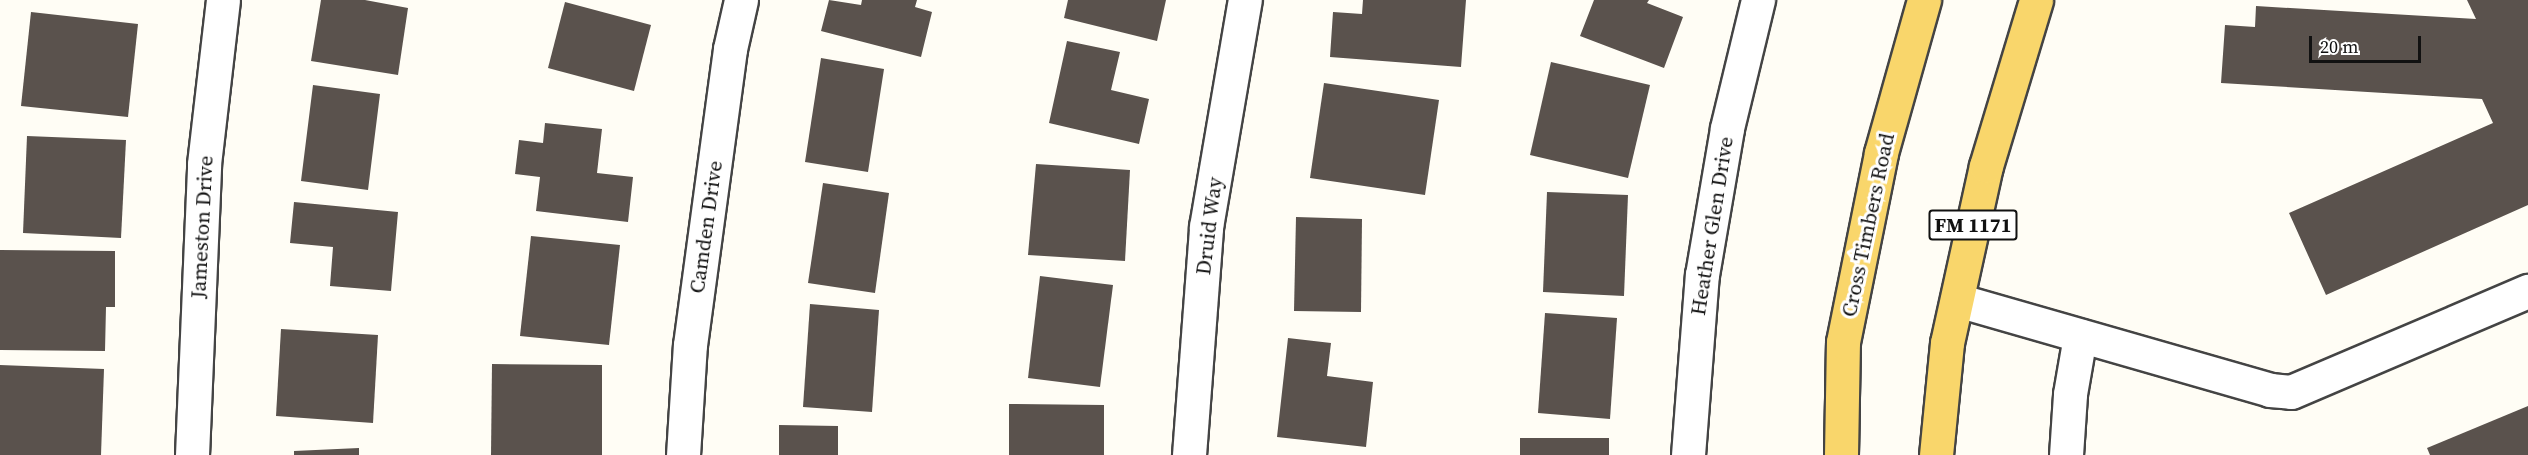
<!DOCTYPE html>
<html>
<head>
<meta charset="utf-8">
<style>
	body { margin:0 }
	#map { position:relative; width:2528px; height:455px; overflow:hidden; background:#fffdf5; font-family:"Source Serif 4",serif }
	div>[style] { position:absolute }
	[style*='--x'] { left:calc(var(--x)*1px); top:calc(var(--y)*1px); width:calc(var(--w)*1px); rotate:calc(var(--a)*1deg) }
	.building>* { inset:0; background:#5a524d }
	.roads { filter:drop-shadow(2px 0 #444) drop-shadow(-2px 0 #444) drop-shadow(0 2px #444) drop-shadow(0 -2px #444) }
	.minor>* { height:33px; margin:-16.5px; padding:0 16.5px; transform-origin:16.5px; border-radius:16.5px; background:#fff }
	.major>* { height:33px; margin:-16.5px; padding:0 16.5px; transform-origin:16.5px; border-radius:16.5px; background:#f9d66b }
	span { translate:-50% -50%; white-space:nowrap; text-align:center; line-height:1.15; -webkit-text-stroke:6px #fff; paint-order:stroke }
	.shield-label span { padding:2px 4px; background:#fff; border:2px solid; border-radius:4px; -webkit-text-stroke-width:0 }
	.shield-label { font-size:20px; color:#111; font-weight:700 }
	.street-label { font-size:21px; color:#111 }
	.scale { position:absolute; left:2309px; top:36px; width:112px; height:27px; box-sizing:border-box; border:3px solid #111; border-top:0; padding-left:8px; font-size:18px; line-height:21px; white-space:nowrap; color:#111; -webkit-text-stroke:4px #fff; paint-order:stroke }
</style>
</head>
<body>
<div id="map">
	<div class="building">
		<i style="clip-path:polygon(321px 0,365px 0,408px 8px,398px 75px,311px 61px)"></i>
		<i style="clip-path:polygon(829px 0,861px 5px,862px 0,917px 0,915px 7px,932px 12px,921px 57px,821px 31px)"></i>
		<i style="clip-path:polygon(1068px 0,1166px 0,1157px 41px,1064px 18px)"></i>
		<i style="clip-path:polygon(1363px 0,1466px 0,1461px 67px,1330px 57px,1333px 12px,1362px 14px)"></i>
		<i style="clip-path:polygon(1594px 0,1649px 0,1647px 3px,1683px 17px,1664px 68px,1580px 36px)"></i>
		<i style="clip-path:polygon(2467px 0,2528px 0,2528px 205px,2326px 295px,2289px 213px,2493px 123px,2482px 99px,2221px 83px,2225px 25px,2255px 27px,2256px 6px,2476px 19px)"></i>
		<i style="clip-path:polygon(565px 2px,651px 25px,634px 91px,548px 68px)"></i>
		<i style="clip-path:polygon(31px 12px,138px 24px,128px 117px,21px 106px)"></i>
		<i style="clip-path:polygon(1067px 41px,1120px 52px,1111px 90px,1149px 99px,1139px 144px,1049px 123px)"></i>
		<i style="clip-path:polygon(821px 58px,884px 69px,868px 172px,805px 162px)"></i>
		<i style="clip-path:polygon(1551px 62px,1650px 85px,1628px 178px,1530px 155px)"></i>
		<i style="clip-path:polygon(1324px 83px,1439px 100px,1425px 195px,1310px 178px)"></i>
		<i style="clip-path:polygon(313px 85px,380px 94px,368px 190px,301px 181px)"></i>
		<i style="clip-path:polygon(545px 123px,602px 129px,597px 173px,633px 177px,628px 222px,536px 211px,540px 177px,515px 174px,519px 140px,543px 143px)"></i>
		<i style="clip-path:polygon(27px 136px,126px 140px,121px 238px,23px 233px)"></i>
		<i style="clip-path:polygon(1036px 164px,1130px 170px,1125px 261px,1028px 255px)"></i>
		<i style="clip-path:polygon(823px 183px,889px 193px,875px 293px,808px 283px)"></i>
		<i style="clip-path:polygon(1547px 192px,1628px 195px,1624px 296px,1543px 292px)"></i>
		<i style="clip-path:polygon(294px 202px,398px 212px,391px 291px,330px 286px,333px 247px,290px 243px)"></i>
		<i style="clip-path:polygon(1296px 217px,1362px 219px,1361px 312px,1294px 311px)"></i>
		<i style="clip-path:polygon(531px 236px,620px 245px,609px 345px,520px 336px)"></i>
		<i style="clip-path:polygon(0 250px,115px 251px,115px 307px,106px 307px,105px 351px,0 350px)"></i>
		<i style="clip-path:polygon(1040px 276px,1113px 285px,1100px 387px,1028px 378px)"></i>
		<i style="clip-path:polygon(810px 304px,879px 310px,872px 412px,803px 407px)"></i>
		<i style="clip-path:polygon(1545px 313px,1617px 318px,1610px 419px,1538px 413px)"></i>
		<i style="clip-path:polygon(281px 329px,378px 335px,373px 423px,276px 416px)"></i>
		<i style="clip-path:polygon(1288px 338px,1331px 343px,1327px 376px,1373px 382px,1366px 447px,1277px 437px)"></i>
		<i style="clip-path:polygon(492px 364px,602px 365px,602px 455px,491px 455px)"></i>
		<i style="clip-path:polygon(0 365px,104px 369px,101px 455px,0 455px)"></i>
		<i style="clip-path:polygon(1009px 404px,1104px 405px,1104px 455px,1009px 455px)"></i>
		<i style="clip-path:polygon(2528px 406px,2528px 455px,2430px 455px,2427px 448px)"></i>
		<i style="clip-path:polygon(779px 425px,838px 426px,838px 455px,779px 455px)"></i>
		<i style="clip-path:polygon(1520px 438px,1609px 438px,1609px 455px,1520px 455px)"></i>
		<i style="clip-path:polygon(359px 448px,359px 455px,294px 455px,294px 451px)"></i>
	</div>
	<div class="roads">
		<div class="minor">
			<i style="--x:1957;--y:300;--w:326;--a:16"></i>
			<i style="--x:2270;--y:390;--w:21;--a:5"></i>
			<i style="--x:2291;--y:392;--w:258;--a:-23.1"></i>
			<i style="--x:192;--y:455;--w:291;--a:-87.6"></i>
			<i style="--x:204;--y:164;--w:165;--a:-83.4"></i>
			<i style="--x:683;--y:455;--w:110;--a:-86.4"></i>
			<i style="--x:690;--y:345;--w:299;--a:-82.3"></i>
			<i style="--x:730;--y:49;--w:50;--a:-77.3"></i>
			<i style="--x:1189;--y:455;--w:229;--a:-85.7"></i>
			<i style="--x:1206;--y:227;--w:230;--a:-80.3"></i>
			<i style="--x:1688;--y:455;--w:181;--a:-85.6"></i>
			<i style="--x:1702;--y:275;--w:149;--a:-80.3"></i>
			<i style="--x:1727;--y:128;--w:132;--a:-76.4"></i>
			<i style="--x:2066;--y:455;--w:61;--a:-86.2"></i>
			<i style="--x:2070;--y:394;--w:59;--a:-80.2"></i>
		</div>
		<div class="major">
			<i style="--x:1841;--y:455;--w:113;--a:-89"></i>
			<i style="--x:1843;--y:342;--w:193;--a:-78.6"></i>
			<i style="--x:1881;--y:153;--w:159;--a:-74.3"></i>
			<i style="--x:1936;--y:455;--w:113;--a:-84.4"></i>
			<i style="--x:1947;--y:343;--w:181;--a:-77.6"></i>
			<i style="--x:1986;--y:166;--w:173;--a:-73.2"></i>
		</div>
	</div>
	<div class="shield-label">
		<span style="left:1973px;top:225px">FM 1171</span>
	</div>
	<div class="street-label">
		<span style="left:1868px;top:225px;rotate:-78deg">Cross Timbers Road</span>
		<span style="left:1209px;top:226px;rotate:-83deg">Druid Way</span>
		<span style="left:1712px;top:226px;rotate:-81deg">Heather Glen Drive</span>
		<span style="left:202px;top:227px;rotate:-87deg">Jameston Drive</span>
		<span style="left:706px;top:227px;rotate:-82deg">Camden Drive</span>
	</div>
	<div class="scale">20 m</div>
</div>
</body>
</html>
